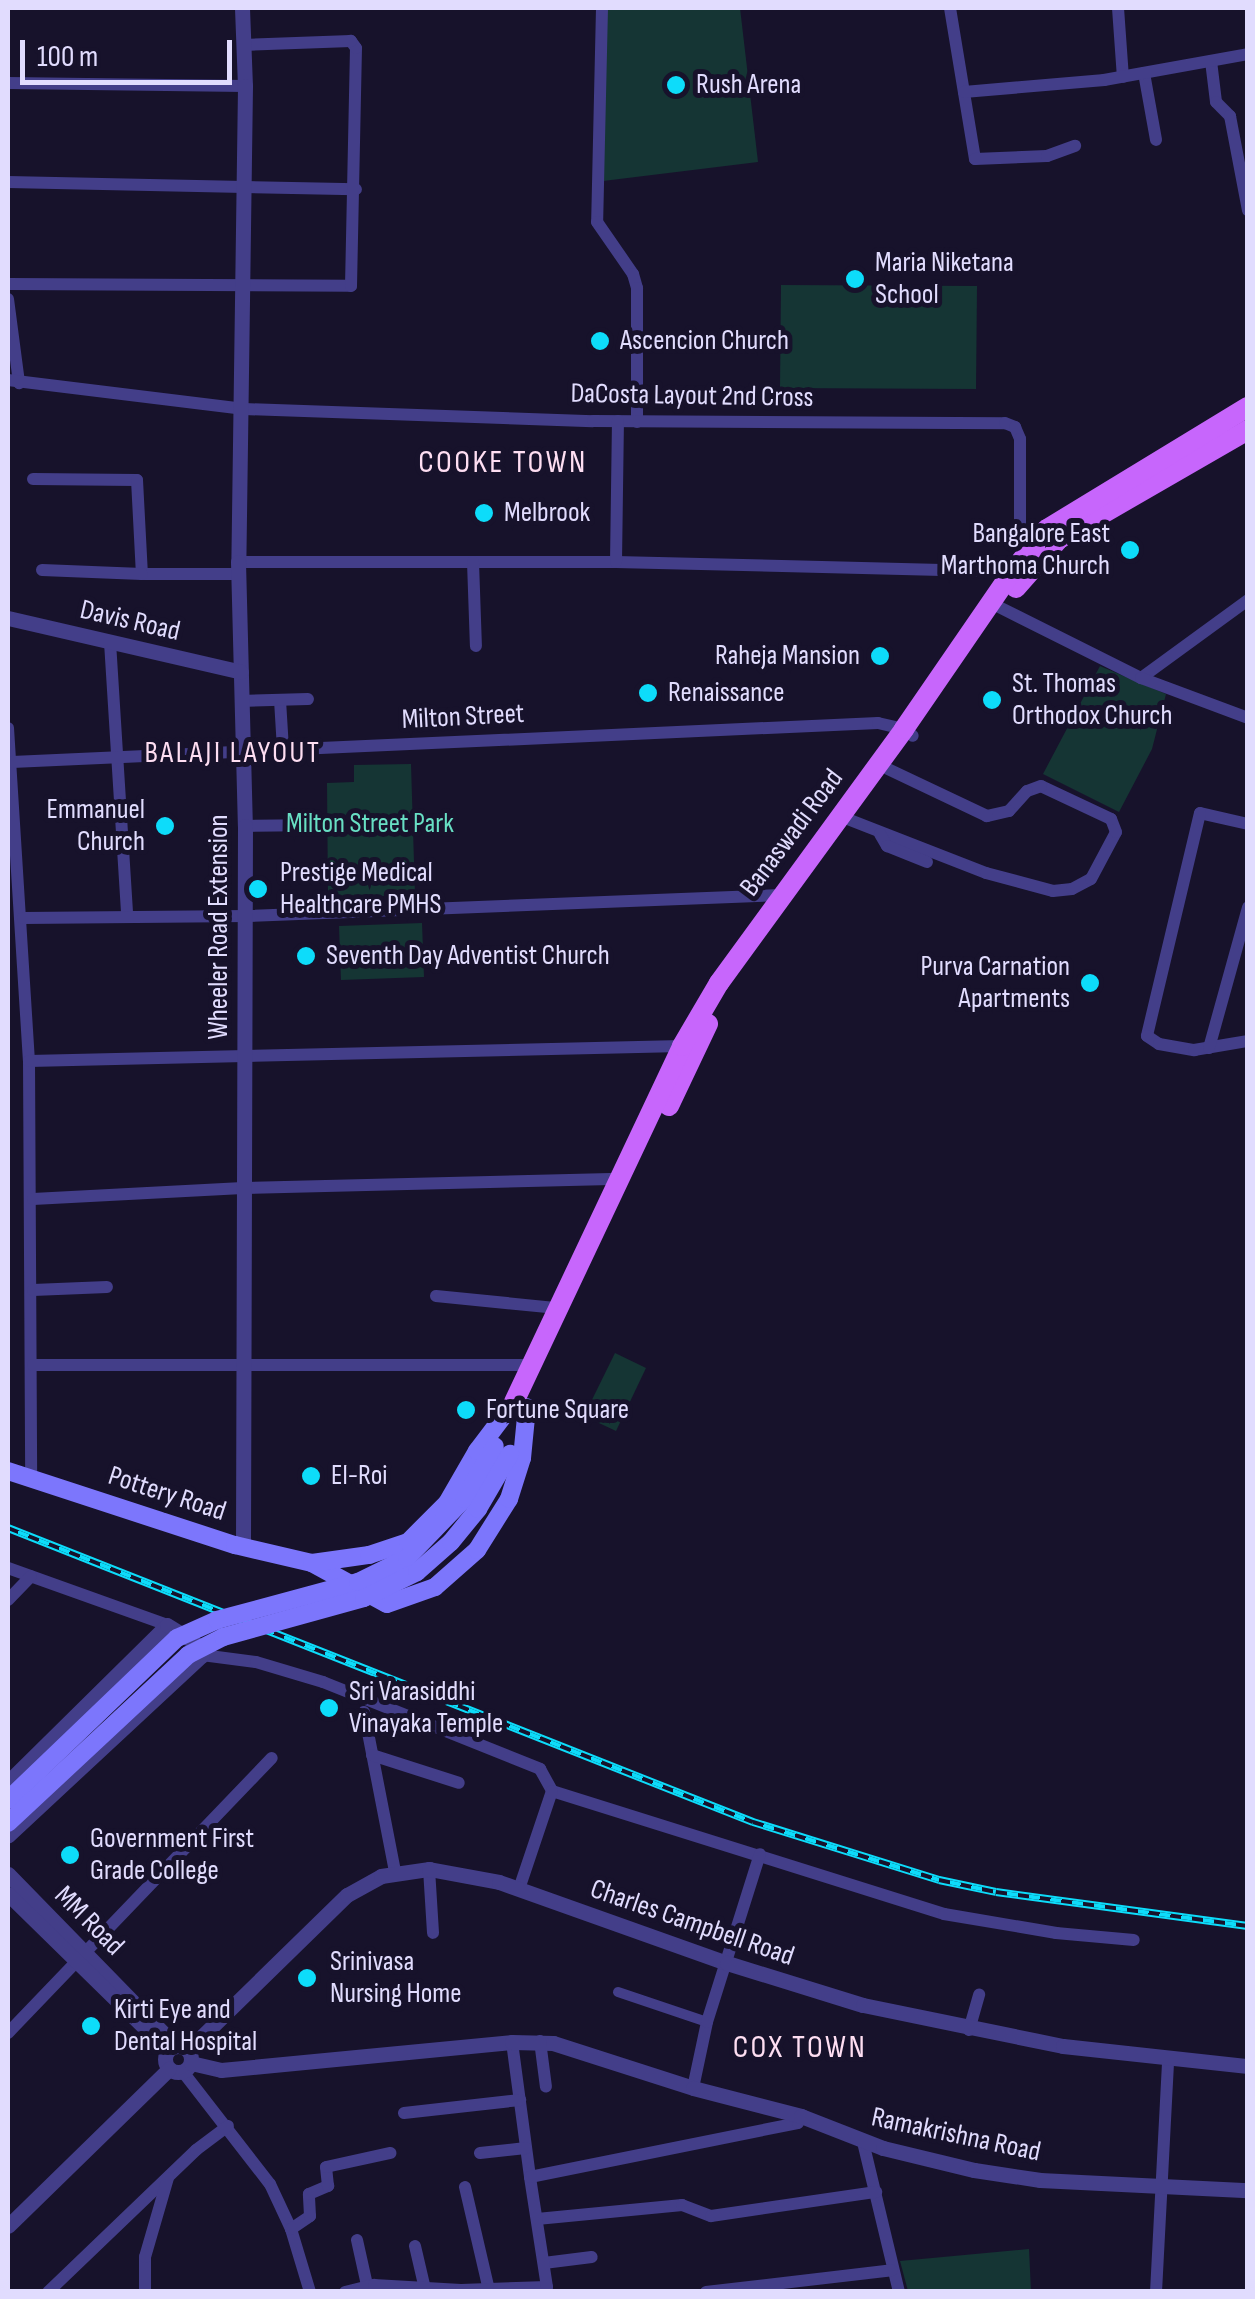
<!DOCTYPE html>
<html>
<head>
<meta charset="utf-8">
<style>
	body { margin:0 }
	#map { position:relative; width:1255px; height:2299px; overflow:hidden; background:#17122b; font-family:"Sofia Sans Condensed",sans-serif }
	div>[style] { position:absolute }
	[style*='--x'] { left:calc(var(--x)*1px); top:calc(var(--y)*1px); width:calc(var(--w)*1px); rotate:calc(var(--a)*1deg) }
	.green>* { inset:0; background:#153534 }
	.pedestrian>* { height:10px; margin:-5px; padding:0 5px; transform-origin:5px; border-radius:5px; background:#433e89 }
	.minor>* { height:12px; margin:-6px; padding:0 6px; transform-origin:6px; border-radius:6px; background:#433e89 }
	.tertiary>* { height:15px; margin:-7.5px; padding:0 7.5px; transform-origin:7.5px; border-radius:7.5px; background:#433e89 }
	.tertiary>.ring { margin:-7.5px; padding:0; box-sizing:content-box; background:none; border:15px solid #433e89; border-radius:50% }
	.secondary>* { height:18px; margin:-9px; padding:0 9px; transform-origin:9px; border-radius:9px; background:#7c76fc }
	.primary>* { height:20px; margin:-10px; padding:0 10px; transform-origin:10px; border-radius:10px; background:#c766fc }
	.rail>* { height:8px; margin-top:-4px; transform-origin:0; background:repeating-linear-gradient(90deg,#17122b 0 11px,#0ddcfa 0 22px); box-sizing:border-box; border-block:2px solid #0ddcfa }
	.secondary-bridge>* { height:18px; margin:-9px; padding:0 9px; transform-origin:9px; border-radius:9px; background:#7c76fc }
	.dots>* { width:28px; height:28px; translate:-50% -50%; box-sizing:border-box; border:5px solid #17122b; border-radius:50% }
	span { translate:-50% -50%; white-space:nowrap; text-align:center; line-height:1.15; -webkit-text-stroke:10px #17122b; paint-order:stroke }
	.poi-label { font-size:28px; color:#e1dcfe }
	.left { translate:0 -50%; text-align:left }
	.right { translate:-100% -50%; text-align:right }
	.street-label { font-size:28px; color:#e1dcfe }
	.park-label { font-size:28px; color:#68dfc4 }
	.neighbourhood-label { font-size:30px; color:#fedef2; letter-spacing:2.5px }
	.quarter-label { font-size:32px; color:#fedef2; letter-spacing:2.5px }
	.frame { position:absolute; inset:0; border:10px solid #e1dcfe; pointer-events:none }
	.scale { position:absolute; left:20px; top:40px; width:212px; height:45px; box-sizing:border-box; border:5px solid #e1dcfe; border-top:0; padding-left:12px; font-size:30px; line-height:35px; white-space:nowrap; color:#e1dcfe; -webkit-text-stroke:8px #17122b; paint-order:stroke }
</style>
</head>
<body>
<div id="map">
	<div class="green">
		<i style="clip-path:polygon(604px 8px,740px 8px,758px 162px,603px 181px)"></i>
		<i style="clip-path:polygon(781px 285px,977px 286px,976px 389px,780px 388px)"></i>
		<i style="clip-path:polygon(1100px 666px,1166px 694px,1152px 749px,1119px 812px,1043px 774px)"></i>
		<i style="clip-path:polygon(411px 764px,415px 895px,328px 898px,327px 783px,354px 782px,354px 765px)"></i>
		<i style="clip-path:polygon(422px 923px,424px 977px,341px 980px,339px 926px)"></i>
		<i style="clip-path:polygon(615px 1353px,646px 1368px,616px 1431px,584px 1416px)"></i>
		<i style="clip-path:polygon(1029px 2249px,1031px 2291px,908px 2291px,900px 2261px)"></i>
	</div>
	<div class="pedestrian">
		<i style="--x:618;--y:1992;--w:94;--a:18.6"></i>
	</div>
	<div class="minor">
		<i style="--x:602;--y:8;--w:214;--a:91.3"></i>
		<i style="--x:597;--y:222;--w:63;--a:55.3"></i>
		<i style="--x:633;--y:274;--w:15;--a:74"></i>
		<i style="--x:637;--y:288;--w:134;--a:90"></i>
		<i style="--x:950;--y:8;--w:153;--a:80.6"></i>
		<i style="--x:975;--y:159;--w:72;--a:-2.4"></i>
		<i style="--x:1047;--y:156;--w:30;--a:-20"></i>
		<i style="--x:1118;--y:8;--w:69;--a:85.9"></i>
		<i style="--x:1211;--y:61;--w:41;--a:83"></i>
		<i style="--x:1216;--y:102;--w:20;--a:45"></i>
		<i style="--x:1230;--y:116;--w:96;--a:79.2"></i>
		<i style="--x:1144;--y:73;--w:68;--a:79.8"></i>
		<i style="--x:8;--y:83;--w:237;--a:0.7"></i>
		<i style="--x:964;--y:92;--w:141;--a:-4.9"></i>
		<i style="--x:1104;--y:80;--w:146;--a:-10.2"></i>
		<i style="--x:8;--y:182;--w:348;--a:1.2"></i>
		<i style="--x:8;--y:284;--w:343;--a:0.3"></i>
		<i style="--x:351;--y:286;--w:238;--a:-88.8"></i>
		<i style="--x:356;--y:48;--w:9;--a:-126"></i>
		<i style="--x:351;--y:41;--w:107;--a:177.9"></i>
		<i style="--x:8;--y:299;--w:85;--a:82.5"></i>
		<i style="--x:8;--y:380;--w:238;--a:7"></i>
		<i style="--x:244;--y:409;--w:349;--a:2"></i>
		<i style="--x:593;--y:421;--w:412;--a:0.3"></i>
		<i style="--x:1005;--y:423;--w:11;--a:22"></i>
		<i style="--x:1015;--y:427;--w:13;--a:67"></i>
		<i style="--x:1020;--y:439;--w:101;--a:90"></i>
		<i style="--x:1020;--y:540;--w:19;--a:54"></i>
		<i style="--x:33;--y:479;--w:104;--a:0.6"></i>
		<i style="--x:137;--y:480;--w:94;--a:87"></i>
		<i style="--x:142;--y:574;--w:97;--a:0"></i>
		<i style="--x:238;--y:562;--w:378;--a:0"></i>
		<i style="--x:616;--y:562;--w:396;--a:1.4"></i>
		<i style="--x:473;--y:562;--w:84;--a:88"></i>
		<i style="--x:616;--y:562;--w:141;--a:-89.2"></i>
		<i style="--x:42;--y:570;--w:100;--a:2.3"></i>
		<i style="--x:991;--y:603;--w:168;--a:26.6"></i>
		<i style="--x:1141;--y:678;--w:132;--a:-36.1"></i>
		<i style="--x:110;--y:642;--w:275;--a:86.4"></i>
		<i style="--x:1141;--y:678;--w:114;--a:20.5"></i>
		<i style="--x:280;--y:700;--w:49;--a:86.5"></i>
		<i style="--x:241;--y:701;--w:67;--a:-1.7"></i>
		<i style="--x:8;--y:728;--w:334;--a:86.4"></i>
		<i style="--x:29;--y:1061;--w:417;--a:89.7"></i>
		<i style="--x:12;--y:762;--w:867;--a:-2.58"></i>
		<i style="--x:878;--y:723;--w:27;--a:13"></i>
		<i style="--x:904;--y:729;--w:11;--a:38"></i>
		<i style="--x:850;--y:820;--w:146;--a:21.3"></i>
		<i style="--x:986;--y:873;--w:69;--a:15"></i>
		<i style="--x:1053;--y:891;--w:19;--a:-6"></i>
		<i style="--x:1072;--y:889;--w:21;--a:-28"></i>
		<i style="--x:1091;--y:879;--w:53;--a:-62"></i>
		<i style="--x:1116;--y:832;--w:14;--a:-111"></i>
		<i style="--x:1111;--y:819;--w:77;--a:-154.8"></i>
		<i style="--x:1041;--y:786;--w:15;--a:160"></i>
		<i style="--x:1027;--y:791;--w:27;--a:132"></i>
		<i style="--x:1009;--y:811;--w:23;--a:167"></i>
		<i style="--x:987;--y:816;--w:110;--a:-154.6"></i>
		<i style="--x:1248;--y:824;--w:49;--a:-167.1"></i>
		<i style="--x:1200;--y:813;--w:229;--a:103.4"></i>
		<i style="--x:1147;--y:1036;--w:14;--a:34"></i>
		<i style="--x:1159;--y:1044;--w:36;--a:10"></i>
		<i style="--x:1194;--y:1050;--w:55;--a:-9.5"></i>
		<i style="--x:245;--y:826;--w:75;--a:-0.8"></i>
		<i style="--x:880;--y:834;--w:14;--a:60"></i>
		<i style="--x:887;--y:846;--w:43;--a:21.8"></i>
		<i style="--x:23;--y:918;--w:225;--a:-0.5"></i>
		<i style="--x:248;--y:916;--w:532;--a:-2.26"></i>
		<i style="--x:1209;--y:1048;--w:146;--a:-74.5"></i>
		<i style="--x:29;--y:1061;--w:653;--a:-1.32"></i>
		<i style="--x:33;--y:1199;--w:210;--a:-3"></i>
		<i style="--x:243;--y:1188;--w:378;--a:-1.4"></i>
		<i style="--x:33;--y:1290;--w:74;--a:-2.3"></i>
		<i style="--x:436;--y:1296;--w:122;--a:5.7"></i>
		<i style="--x:33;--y:1365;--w:497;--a:0"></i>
		<i style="--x:8;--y:1568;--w:169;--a:19.7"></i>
		<i style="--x:8;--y:1600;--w:33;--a:-46"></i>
		<i style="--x:202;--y:1655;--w:54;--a:7.4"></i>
		<i style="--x:256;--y:1662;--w:70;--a:16.6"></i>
		<i style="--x:323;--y:1682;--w:234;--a:21.8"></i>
		<i style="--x:540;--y:1769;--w:25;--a:61"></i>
		<i style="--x:364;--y:1712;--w:163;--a:79"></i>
		<i style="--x:372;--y:1755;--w:91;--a:17.8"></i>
		<i style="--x:552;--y:1791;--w:411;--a:17.4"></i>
		<i style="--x:944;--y:1914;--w:114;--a:9.6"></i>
		<i style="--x:1056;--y:1933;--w:78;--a:5.1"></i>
		<i style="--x:429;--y:1869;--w:64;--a:86.4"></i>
		<i style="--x:519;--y:1889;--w:103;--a:-71.4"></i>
		<i style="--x:969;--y:2030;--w:37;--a:-74"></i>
		<i style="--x:8;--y:2033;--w:381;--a:-46.2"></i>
		<i style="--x:540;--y:2041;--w:46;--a:82.6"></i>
		<i style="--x:512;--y:2042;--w:136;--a:82.4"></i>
		<i style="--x:183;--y:2072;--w:142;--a:52.2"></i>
		<i style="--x:270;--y:2184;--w:50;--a:65"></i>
		<i style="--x:291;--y:2229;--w:66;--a:73.2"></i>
		<i style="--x:693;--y:2088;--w:67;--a:-78"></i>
		<i style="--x:707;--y:2022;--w:176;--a:-72.5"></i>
		<i style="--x:404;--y:2113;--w:117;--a:-6.4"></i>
		<i style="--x:863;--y:2142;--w:154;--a:76.5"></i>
		<i style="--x:480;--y:2153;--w:46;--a:-6.2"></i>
		<i style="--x:465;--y:2187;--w:106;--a:76.9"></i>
		<i style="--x:537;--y:2219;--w:146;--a:-5.5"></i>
		<i style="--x:682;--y:2205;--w:31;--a:21"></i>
		<i style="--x:711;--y:2216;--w:167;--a:-8.3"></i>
		<i style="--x:291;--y:2229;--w:23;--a:-34"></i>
		<i style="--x:310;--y:2216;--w:22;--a:-93"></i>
		<i style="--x:309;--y:2194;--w:21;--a:-23"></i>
		<i style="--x:328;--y:2186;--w:19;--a:-96"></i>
		<i style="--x:326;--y:2167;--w:66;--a:-12.3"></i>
		<i style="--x:357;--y:2240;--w:46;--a:77.5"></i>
		<i style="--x:415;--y:2246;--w:44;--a:76.9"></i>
		<i style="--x:544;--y:2263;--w:48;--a:-7.1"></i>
		<i style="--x:48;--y:2292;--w:205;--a:-43.8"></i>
		<i style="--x:196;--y:2150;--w:40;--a:-37"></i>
		<i style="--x:145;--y:2292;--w:35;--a:-90"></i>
		<i style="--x:145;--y:2257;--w:82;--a:-73.8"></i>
		<i style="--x:345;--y:2292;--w:30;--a:-14"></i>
		<i style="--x:374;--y:2285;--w:87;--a:3.3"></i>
		<i style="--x:461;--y:2290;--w:86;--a:-2"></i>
		<i style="--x:547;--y:2287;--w:111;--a:-98.8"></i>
		<i style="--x:530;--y:2177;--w:273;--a:-11.4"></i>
		<i style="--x:798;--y:2123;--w:8;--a:-67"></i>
		<i style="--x:706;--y:2292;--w:187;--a:-6.7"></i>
		<i style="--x:1156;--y:2292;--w:232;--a:-87"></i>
	</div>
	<div class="tertiary">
		<i style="--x:242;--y:8;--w:78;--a:87.8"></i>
		<i style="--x:245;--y:86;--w:476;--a:90.8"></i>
		<i style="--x:238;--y:562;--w:264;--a:88.5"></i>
		<i style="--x:245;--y:826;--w:721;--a:90.16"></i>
		<i style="--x:8;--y:618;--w:239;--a:13"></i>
		<i style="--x:8;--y:1782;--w:223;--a:-44.6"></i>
		<i style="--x:167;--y:1625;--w:31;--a:32"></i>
		<i style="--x:193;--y:1641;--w:17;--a:57"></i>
		<i style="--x:202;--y:1655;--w:265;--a:137.1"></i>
		<i style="--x:8;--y:1874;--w:240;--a:45.7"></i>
		<i style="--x:8;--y:1894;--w:190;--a:44.4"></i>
		<i class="ring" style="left:165px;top:2046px;width:11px;height:11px"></i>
		<i style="--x:188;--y:2050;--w:222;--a:-44.3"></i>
		<i style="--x:347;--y:1895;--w:39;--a:-29"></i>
		<i style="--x:381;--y:1876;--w:49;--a:-8.3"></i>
		<i style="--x:429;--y:1869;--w:71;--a:10.5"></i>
		<i style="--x:499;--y:1882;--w:242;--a:19.6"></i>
		<i style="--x:727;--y:1963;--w:142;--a:17.2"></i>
		<i style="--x:863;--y:2005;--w:204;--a:11.6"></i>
		<i style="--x:1063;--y:2046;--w:186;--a:6.2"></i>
		<i style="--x:191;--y:2063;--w:31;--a:13"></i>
		<i style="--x:221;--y:2070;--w:292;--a:-5.5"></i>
		<i style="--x:512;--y:2042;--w:41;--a:1.4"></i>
		<i style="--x:553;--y:2043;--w:147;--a:17.8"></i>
		<i style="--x:693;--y:2088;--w:112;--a:14.5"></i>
		<i style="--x:801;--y:2116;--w:88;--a:21.3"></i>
		<i style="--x:883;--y:2148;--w:94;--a:13.6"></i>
		<i style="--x:974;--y:2170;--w:67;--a:8.6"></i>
		<i style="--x:1040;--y:2180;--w:208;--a:2.8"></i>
		<i style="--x:8;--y:2226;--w:225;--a:-44.3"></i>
	</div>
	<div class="secondary">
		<i style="--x:8;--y:1471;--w:239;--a:18.1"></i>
		<i style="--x:235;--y:1545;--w:79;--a:13.2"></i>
		<i style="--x:312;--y:1563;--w:85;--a:28.7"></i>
		<i style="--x:387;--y:1604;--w:51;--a:-19.5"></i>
		<i style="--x:435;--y:1587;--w:56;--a:-41.4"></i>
		<i style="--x:477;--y:1550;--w:60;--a:-57.9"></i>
		<i style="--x:509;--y:1499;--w:43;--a:-72.4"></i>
		<i style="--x:522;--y:1458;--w:51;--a:-84.4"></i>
		<i style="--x:312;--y:1563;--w:58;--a:-8"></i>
		<i style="--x:369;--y:1555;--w:41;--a:-18.4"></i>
		<i style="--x:408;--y:1542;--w:55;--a:-45"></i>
		<i style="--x:447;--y:1503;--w:60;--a:-60"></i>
		<i style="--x:477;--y:1451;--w:61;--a:-52.9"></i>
	</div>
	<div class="primary">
		<i style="--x:1016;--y:588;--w:65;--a:-48.7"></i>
		<i style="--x:1059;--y:539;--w:218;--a:-30"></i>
		<i style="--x:669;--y:1106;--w:91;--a:-64.6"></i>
		<i style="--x:514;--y:1402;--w:394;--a:-64.7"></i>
		<i style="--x:682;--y:1046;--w:73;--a:-59.6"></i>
		<i style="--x:719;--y:983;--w:314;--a:-53.9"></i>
		<i style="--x:904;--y:729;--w:191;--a:-55.5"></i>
		<i style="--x:1012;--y:572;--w:55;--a:-50.9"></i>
		<i style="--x:1047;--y:529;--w:235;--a:-31.3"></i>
	</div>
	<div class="rail">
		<i style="--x:8;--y:1528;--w:801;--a:21.54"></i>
		<i style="--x:753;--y:1822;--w:195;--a:17.3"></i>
		<i style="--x:939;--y:1880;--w:58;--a:11.9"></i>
		<i style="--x:996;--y:1892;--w:254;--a:7.7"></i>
	</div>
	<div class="secondary-bridge">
		<i style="--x:8;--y:1800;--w:234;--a:-43.8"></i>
		<i style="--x:177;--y:1638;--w:44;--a:-24.2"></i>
		<i style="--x:217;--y:1620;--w:146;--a:-15.1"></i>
		<i style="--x:358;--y:1582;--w:55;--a:-26.1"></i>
		<i style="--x:407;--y:1558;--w:82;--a:-46"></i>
		<i style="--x:464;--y:1499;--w:61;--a:-59.7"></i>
		<i style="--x:8;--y:1823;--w:246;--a:-43"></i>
		<i style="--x:188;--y:1655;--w:39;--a:-27"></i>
		<i style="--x:223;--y:1637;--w:146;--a:-15.5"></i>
		<i style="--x:364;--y:1598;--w:59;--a:-26.1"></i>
		<i style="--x:417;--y:1572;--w:45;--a:-41.4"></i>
		<i style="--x:451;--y:1542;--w:43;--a:-50.7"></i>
		<i style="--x:478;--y:1509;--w:64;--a:-59.8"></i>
	</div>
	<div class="dots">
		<i style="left:676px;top:85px;background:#0ddcfa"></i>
		<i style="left:855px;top:279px;background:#0ddcfa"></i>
		<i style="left:600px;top:341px;background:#0ddcfa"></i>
		<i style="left:484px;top:513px;background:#0ddcfa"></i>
		<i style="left:1130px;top:550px;background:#0ddcfa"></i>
		<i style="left:880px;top:656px;background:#0ddcfa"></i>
		<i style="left:648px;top:693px;background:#0ddcfa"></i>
		<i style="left:992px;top:700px;background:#0ddcfa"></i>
		<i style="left:165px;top:826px;background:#0ddcfa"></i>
		<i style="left:258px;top:889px;background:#0ddcfa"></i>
		<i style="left:306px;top:956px;background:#0ddcfa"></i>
		<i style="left:1090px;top:983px;background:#0ddcfa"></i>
		<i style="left:466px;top:1410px;background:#0ddcfa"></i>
		<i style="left:311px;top:1476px;background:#0ddcfa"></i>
		<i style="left:329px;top:1708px;background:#0ddcfa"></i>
		<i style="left:70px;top:1855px;background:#0ddcfa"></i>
		<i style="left:307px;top:1978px;background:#0ddcfa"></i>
		<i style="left:91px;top:2026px;background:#0ddcfa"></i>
	</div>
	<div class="poi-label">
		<span class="left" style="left:696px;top:85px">Rush Arena</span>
		<span class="left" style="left:875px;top:279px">Maria Niketana<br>School</span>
		<span class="left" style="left:620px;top:341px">Ascencion Church</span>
		<span class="left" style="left:504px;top:513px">Melbrook</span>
		<span class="right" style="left:1110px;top:550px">Bangalore East<br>Marthoma Church</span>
		<span class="right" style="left:860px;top:656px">Raheja Mansion</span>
		<span class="left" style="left:1012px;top:700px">St. Thomas<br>Orthodox Church</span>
		<span class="left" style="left:668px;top:693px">Renaissance</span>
		<span class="right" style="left:145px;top:826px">Emmanuel<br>Church</span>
		<span class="left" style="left:280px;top:889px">Prestige Medical<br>Healthcare PMHS</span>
		<span class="left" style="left:326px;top:956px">Seventh Day Adventist Church</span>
		<span class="right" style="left:1070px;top:983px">Purva Carnation<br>Apartments</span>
		<span class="left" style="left:486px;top:1410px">Fortune Square</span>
		<span class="left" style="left:331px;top:1476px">El-Roi</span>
		<span class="left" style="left:349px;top:1708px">Sri Varasiddhi<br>Vinayaka Temple</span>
		<span class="left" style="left:90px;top:1855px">Government First<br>Grade College</span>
		<span class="left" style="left:330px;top:1978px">Srinivasa<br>Nursing Home</span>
		<span class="left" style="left:114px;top:2026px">Kirti Eye and<br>Dental Hospital</span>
	</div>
	<div class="street-label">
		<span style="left:692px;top:396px;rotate:1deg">DaCosta Layout 2nd Cross</span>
		<span style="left:130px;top:621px;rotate:13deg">Davis Road</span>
		<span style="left:463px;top:717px;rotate:-3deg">Milton Street</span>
		<span style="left:792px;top:833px;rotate:-53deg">Banaswadi Road</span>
		<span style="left:219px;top:927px;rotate:-90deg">Wheeler Road Extension</span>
		<span style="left:167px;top:1494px;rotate:18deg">Pottery Road</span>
		<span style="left:89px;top:1921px;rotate:45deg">MM Road</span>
		<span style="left:692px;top:1923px;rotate:19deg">Charles Campbell Road</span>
		<span style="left:956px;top:2135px;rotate:12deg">Ramakrishna Road</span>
	</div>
	<div class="park-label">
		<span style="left:370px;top:824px">Milton Street Park</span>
	</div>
	<div class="neighbourhood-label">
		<span style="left:233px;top:753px">BALAJI LAYOUT</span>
	</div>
	<div class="quarter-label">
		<span style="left:503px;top:463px">COOKE TOWN</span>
		<span style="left:800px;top:2048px">COX TOWN</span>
	</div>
	<div class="frame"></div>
	<div class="scale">100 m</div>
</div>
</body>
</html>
